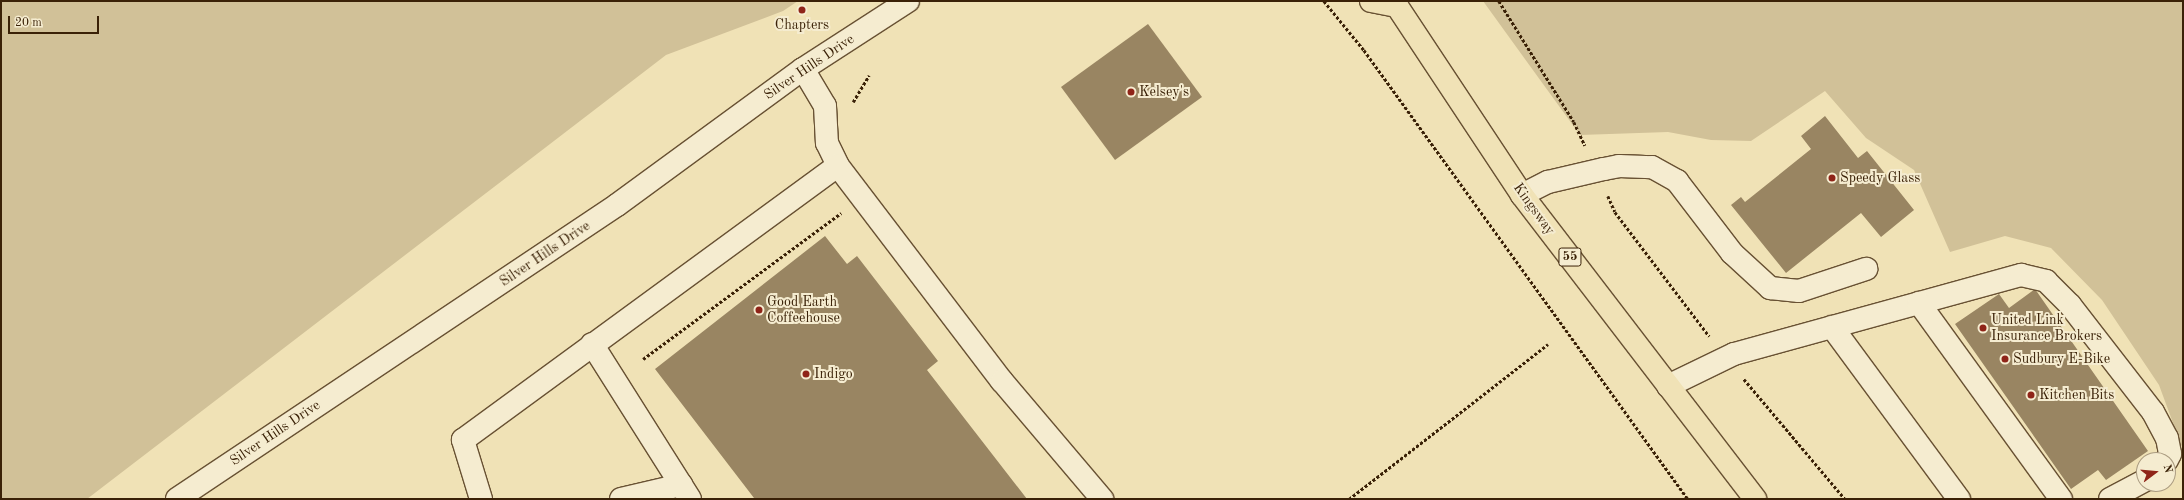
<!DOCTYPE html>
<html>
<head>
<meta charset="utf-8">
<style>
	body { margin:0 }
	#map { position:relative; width:2184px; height:500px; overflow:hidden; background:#f0e2b6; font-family:"Old Standard TT",serif }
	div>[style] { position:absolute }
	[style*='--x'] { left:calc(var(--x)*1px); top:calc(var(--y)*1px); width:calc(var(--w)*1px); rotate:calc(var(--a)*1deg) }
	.green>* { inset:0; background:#d1c198 }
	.building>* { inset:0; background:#998562 }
	.path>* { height:2.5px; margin-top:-1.25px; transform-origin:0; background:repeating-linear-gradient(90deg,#3a2107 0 3px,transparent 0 5px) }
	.roads { filter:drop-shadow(1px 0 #685133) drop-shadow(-1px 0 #685133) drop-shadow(0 1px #685133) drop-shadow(0 -1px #685133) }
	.minor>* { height:22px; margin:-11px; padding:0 11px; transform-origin:11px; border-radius:11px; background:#f5ecd0 }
	.major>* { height:22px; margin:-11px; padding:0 11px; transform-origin:11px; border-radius:11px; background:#f0e2b6 }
	.dots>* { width:11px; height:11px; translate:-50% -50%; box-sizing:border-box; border:2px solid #f5ecd0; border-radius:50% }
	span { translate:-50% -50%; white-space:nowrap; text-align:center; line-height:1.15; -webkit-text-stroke:4px #f5ecd0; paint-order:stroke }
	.shield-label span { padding:1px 3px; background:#f5ecd0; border:1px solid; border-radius:3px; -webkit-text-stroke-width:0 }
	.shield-label { font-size:13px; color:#3a2107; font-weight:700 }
	.poi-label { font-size:14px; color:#3a2107 }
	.left { translate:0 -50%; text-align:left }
	.street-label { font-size:14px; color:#3a2107 }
	.frame { position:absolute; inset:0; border:2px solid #3a2107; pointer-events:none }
	.north { position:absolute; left:2136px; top:452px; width:40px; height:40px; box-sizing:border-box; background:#f5ecd0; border:1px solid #aa9b80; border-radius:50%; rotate:74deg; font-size:11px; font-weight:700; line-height:16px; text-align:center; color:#3a2107 }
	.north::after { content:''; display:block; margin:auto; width:14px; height:18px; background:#8f2418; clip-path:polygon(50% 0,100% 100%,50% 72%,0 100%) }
	.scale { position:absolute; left:8px; top:16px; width:91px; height:18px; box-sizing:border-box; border:2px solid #3a2107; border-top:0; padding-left:5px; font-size:12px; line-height:14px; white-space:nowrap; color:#3a2107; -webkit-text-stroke:3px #f5ecd0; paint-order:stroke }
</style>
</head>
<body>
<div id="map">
	<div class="green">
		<i style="clip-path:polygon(1px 1px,798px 1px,783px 11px,666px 55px,87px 499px,1px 499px)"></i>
		<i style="clip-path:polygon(1483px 1px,2183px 1px,2183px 450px,2159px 385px,2102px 300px,2051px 248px,2005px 236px,1950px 252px,1914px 170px,1866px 138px,1825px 91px,1751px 141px,1711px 140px,1668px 132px,1580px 135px)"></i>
	</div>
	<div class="building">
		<i style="clip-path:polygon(1148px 24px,1202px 97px,1115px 160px,1061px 87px)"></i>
		<i style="clip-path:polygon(1825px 116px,1858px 158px,1867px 151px,1914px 210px,1881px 237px,1861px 213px,1786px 273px,1731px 205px,1741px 197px,1745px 202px,1811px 149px,1801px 136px)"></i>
		<i style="clip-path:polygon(825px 236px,847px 264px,857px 256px,938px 361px,927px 370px,1027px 499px,753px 499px,754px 498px,655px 369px)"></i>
		<i style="clip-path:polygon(2035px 289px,2148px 451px,2106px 480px,2098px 470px,2071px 489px,1955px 324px,1999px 294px,2009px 308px)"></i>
	</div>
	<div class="path">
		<i style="--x:1324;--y:1;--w:63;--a:50.8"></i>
		<i style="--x:1364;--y:50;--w:554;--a:54.19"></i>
		<i style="--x:1499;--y:1;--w:142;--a:58.2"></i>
		<i style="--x:1574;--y:122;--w:26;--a:65"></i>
		<i style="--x:853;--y:102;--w:31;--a:-59"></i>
		<i style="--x:1608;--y:196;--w:17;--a:66"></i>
		<i style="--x:1615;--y:212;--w:156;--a:52.8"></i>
		<i style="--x:643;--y:359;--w:246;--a:-36.4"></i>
		<i style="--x:1744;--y:379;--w:157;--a:49.9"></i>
		<i style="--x:1349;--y:499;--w:252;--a:-37.9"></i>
	</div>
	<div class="roads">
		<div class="minor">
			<i style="--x:803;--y:69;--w:43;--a:59.3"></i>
			<i style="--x:825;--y:106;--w:37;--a:87"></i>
			<i style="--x:827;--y:143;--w:25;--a:64"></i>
			<i style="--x:838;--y:166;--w:270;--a:52.7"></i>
			<i style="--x:1002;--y:381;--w:155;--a:49.7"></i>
			<i style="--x:1522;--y:195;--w:29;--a:-27"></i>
			<i style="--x:1548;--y:182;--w:57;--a:-13.1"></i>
			<i style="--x:1604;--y:169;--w:15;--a:-11"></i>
			<i style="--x:1619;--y:166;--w:33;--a:2"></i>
			<i style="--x:1652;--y:167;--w:29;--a:29"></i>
			<i style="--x:1677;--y:181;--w:91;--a:52.6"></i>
			<i style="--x:1732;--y:253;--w:52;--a:42.6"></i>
			<i style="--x:1770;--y:288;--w:29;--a:6"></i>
			<i style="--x:1799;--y:291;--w:71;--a:-18.2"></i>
			<i style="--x:1919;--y:303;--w:106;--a:-15.4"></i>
			<i style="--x:2021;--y:275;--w:26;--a:13"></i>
			<i style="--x:2046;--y:281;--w:34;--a:45"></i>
			<i style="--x:2070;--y:305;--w:135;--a:52.2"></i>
			<i style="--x:2153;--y:412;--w:30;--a:62"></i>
			<i style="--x:2167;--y:438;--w:16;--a:79"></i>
			<i style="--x:2170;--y:454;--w:7;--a:117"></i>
			<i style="--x:1832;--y:327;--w:214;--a:53.6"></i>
			<i style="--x:592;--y:344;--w:183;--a:57.7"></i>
			<i style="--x:1668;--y:386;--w:73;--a:-25.9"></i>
			<i style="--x:1734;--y:354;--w:192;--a:-15.4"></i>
			<i style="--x:1919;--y:303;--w:242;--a:54.1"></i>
			<i style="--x:177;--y:499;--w:529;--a:-33.75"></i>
			<i style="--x:617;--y:205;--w:230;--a:-36.2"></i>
			<i style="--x:803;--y:69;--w:125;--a:-32.9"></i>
			<i style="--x:481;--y:499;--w:62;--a:-107"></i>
			<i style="--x:463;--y:440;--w:464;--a:-36.2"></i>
			<i style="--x:621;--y:499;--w:62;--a:-13.1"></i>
			<i style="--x:2110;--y:499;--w:38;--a:-28"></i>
		</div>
		<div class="major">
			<i style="--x:1371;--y:1;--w:26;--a:11"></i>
			<i style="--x:1396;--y:1;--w:5;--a:79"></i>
			<i style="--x:1397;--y:6;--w:227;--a:56.5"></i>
			<i style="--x:1522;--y:195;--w:383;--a:52.5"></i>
		</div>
	</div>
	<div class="dots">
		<i style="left:802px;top:10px;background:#8f2418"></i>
		<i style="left:1131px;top:92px;background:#8f2418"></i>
		<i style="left:1832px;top:178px;background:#8f2418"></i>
		<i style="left:759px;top:310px;background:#8f2418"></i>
		<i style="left:1983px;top:328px;background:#8f2418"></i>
		<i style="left:2005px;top:359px;background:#8f2418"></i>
		<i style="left:806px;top:374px;background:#8f2418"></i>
		<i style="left:2031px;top:395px;background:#8f2418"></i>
	</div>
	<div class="shield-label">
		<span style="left:1570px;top:257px">55</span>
	</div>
	<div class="poi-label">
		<span style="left:802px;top:25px">Chapters</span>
		<span class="left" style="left:1139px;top:92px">Kelsey's</span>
		<span class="left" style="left:1840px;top:178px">Speedy Glass</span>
		<span class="left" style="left:767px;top:310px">Good Earth<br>Coffeehouse</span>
		<span class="left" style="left:1991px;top:328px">United Link<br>Insurance Brokers</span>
		<span class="left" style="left:2013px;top:359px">Sudbury E-Bike</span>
		<span class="left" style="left:814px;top:374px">Indigo</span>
		<span class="left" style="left:2039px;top:395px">Kitchen Bits</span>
	</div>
	<div class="street-label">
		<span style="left:809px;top:67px;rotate:-34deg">Silver Hills Drive</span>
		<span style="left:1534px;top:209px;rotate:54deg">Kingsway</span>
		<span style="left:545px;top:254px;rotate:-34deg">Silver Hills Drive</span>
		<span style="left:275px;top:433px;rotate:-34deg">Silver Hills Drive</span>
	</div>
	<div class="frame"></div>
	<div class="north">N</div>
	<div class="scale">20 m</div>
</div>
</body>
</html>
